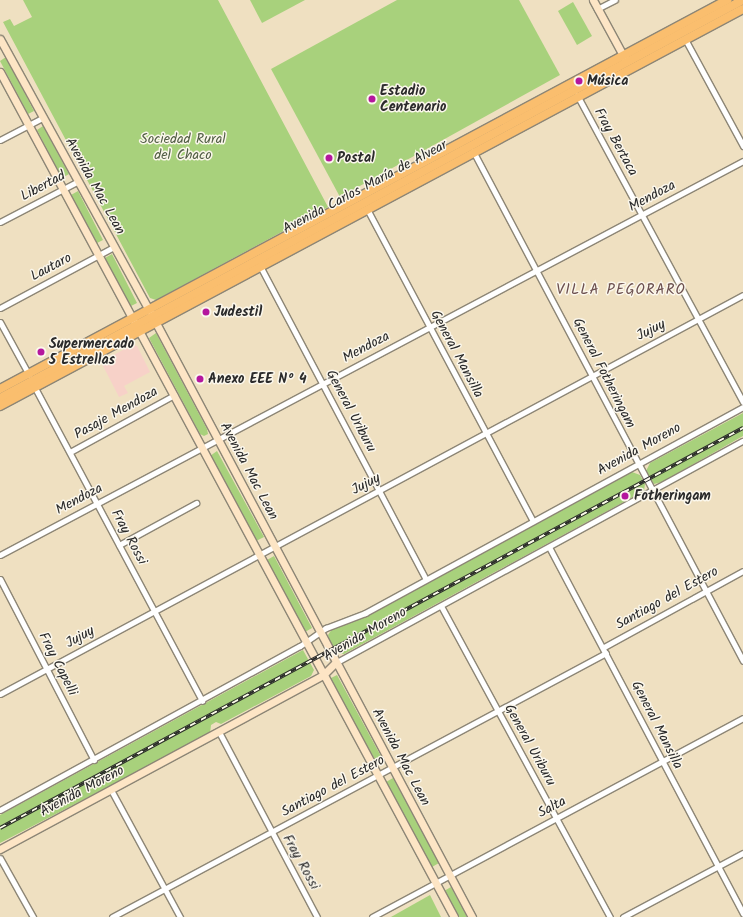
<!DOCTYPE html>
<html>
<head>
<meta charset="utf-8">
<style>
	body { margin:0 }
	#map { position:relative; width:743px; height:917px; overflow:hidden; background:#efe0c1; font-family:Kalam,sans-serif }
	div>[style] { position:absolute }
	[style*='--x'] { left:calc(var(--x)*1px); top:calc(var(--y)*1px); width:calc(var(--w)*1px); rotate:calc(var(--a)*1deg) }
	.built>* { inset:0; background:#f7d1c8 }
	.green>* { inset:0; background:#a8d17c }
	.roads { filter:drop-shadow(1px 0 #8d8676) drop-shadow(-1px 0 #8d8676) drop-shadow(0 1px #8d8676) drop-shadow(0 -1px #8d8676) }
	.street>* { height:5px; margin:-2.5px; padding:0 2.5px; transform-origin:2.5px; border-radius:2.5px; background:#fff }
	.secondary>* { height:7px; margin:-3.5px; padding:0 3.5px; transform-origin:3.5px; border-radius:3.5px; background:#fde5c5 }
	.primary>* { height:8px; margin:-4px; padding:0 4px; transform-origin:4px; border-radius:4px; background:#fabe6e }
	.rail>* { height:3.5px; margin-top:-1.75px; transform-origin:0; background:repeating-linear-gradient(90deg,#fbf7ec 0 6px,#2b2b2b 0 12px); box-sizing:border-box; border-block:1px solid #2b2b2b }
	.dots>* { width:11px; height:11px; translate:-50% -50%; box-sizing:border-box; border:2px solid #fbf7ec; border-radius:50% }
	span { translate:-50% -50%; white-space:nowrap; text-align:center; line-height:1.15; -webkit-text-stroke:3px #fbf7ec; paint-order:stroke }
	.poi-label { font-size:14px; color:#2b2b2b; font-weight:700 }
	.left { translate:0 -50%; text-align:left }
	.park-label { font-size:14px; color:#505d43 }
	.street-label { font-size:14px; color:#2b2b2b }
	.neighbourhood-label { font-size:15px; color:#6c504f; letter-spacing:1px }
</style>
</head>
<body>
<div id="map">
	<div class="built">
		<i style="clip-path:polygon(132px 345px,137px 346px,150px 372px,124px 386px,128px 393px,119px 397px,101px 362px)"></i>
	</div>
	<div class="green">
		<i style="clip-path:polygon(23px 0,218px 0,328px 207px,156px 300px,150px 298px,3px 22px,10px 19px,14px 26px,32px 17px)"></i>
		<i style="clip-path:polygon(250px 0,305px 0,262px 23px)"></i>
		<i style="clip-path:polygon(397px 0,519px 0,560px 75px,340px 197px,271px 69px)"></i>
		<i style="clip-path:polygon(573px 2px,592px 36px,577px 45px,558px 11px)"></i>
		<i style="clip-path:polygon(6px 57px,34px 111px,28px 114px,0 61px)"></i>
		<i style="clip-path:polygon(43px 126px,69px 174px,62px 178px,37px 130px)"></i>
		<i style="clip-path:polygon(78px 191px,103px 240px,97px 243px,71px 195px)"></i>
		<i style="clip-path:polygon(112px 254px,137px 303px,131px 306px,105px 258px)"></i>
		<i style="clip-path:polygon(156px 333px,207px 429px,208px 434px,204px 436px,200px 434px,149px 338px)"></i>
		<i style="clip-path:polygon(743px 413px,743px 436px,662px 482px,654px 484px,646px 471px,650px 463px)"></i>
		<i style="clip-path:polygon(217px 451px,264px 537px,256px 541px,210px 456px)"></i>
		<i style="clip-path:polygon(632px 472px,640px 475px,645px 484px,644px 491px,344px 654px,336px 653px,330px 644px,328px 635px,332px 629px,357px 620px)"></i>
		<i style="clip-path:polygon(274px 556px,312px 628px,305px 632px,267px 560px)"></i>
		<i style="clip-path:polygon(303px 650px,314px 670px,311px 676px,221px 724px,216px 722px,211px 725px,210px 734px,0 843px,0 815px)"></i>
		<i style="clip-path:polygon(337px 675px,383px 760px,377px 763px,329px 679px)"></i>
		<i style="clip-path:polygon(393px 778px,439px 863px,432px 867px,386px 782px)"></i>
		<i style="clip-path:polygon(451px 887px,467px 917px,458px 917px,444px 891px)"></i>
		<i style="clip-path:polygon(430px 895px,441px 917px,391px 917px)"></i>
	</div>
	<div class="roads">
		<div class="street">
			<i style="--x:597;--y:9;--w:20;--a:-27"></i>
			<i style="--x:685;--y:39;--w:122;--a:61.5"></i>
			<i style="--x:577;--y:95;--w:349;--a:61.6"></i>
			<i style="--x:0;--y:140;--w:47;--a:-27.6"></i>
			<i style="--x:473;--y:151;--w:577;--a:62.1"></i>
			<i style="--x:367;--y:209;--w:353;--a:62"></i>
			<i style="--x:0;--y:222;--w:87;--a:-27.5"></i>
			<i style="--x:260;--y:266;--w:354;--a:62.1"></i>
			<i style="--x:0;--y:308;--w:129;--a:-28.2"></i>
			<i style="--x:0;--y:322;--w:60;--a:61.3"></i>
			<i style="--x:34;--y:386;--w:357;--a:61.9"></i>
			<i style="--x:70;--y:452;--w:119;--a:-28.7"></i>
			<i style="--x:119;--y:545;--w:88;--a:-28.6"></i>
			<i style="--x:549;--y:547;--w:415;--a:62.1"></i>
			<i style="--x:0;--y:555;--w:841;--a:-27.94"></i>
			<i style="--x:0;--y:579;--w:204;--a:62.6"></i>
			<i style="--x:441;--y:606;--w:354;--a:61.5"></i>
			<i style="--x:604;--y:647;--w:158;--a:-28.7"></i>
			<i style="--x:335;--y:663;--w:464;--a:-28.6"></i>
			<i style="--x:0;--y:694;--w:843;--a:-28.24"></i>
			<i style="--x:219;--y:732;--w:209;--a:62.1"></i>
			<i style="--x:111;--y:790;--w:145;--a:61.5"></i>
			<i style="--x:0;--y:810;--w:342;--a:-28.7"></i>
			<i style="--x:300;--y:646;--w:32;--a:-35"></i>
			<i style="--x:326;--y:628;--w:42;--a:-21"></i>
			<i style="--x:365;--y:613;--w:430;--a:-28.6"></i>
			<i style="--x:0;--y:858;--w:68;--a:60.8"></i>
			<i style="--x:112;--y:917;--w:560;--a:-28.12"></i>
			<i style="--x:372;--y:917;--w:421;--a:-28.2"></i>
			<i style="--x:623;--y:917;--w:136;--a:-28.1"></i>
		</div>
		<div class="secondary">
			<i style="--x:593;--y:0;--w:67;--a:61.5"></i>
			<i style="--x:0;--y:39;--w:324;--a:61.2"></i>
			<i style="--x:156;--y:323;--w:673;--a:61.99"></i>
			<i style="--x:0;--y:72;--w:959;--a:61.75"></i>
			<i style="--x:0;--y:849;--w:367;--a:-28.3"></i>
			<i style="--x:323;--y:675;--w:17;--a:-45"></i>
		</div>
		<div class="primary">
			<i style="--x:0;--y:389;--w:825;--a:-28.15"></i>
			<i style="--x:0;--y:398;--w:843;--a:-28.18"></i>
			<i style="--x:0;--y:406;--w:842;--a:-28.12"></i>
		</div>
	</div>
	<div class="rail">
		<i style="--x:0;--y:828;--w:844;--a:-28.3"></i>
	</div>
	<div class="dots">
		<i style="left:579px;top:81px;background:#b5179e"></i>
		<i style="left:372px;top:99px;background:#b5179e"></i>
		<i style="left:329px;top:158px;background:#b5179e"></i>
		<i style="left:206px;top:312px;background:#b5179e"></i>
		<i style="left:41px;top:352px;background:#b5179e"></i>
		<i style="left:200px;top:379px;background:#b5179e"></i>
		<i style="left:625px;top:496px;background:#b5179e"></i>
	</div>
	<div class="poi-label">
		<span class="left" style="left:587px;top:81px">Música</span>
		<span class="left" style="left:380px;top:99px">Estadio<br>Centenario</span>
		<span class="left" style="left:337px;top:158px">Postal</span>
		<span class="left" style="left:214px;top:312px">Judestil</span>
		<span class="left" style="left:49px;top:352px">Supermercado<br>5 Estrellas</span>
		<span class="left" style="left:208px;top:379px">Anexo EEE Nº 4</span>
		<span class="left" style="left:634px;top:496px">Fotheringam</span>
	</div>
	<div class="park-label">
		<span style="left:183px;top:147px">Sociedad Rural<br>del Chaco</span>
	</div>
	<div class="street-label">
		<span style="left:616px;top:142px;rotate:61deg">Fray Bertaca</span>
		<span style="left:43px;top:186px;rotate:-28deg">Libertad</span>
		<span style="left:95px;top:186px;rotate:61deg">Avenida Mac Lean</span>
		<span style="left:365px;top:187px;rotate:-28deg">Avenida Carlos María de Alvear</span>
		<span style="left:652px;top:196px;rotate:-28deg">Mendoza</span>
		<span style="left:51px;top:267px;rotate:-28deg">Lautaro</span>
		<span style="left:651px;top:330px;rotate:-27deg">Jujuy</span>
		<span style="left:366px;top:347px;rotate:-28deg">Mendoza</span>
		<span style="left:457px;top:354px;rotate:62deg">General Mansilla</span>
		<span style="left:604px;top:373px;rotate:63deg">General Fotheringam</span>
		<span style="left:351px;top:411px;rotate:62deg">General Uriburu</span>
		<span style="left:116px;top:413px;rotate:-29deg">Pasaje Mendoza</span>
		<span style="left:639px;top:449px;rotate:-29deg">Avenida Moreno</span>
		<span style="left:249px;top:471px;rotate:62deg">Avenida Mac Lean</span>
		<span style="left:366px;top:484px;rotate:-28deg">Jujuy</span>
		<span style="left:79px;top:499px;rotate:-28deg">Mendoza</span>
		<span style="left:129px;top:537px;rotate:62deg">Fray Rossi</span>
		<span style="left:667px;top:598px;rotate:-29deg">Santiago del Estero</span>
		<span style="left:365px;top:634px;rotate:-30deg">Avenida Moreno</span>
		<span style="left:80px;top:637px;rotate:-29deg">Jujuy</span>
		<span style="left:58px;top:664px;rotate:63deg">Fray Capelli</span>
		<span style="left:657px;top:725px;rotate:63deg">General Mansilla</span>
		<span style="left:530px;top:745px;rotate:61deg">General Uriburu</span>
		<span style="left:401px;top:757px;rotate:62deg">Avenida Mac Lean</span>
		<span style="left:333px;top:786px;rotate:-28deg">Santiago del Estero</span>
		<span style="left:82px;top:791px;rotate:-28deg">Avenida Moreno</span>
		<span style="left:552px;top:807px;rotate:-28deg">Salta</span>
		<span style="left:301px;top:862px;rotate:61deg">Fray Rossi</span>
	</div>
	<div class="neighbourhood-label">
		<span style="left:621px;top:291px">VILLA PEGORARO</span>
	</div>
</div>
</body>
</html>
